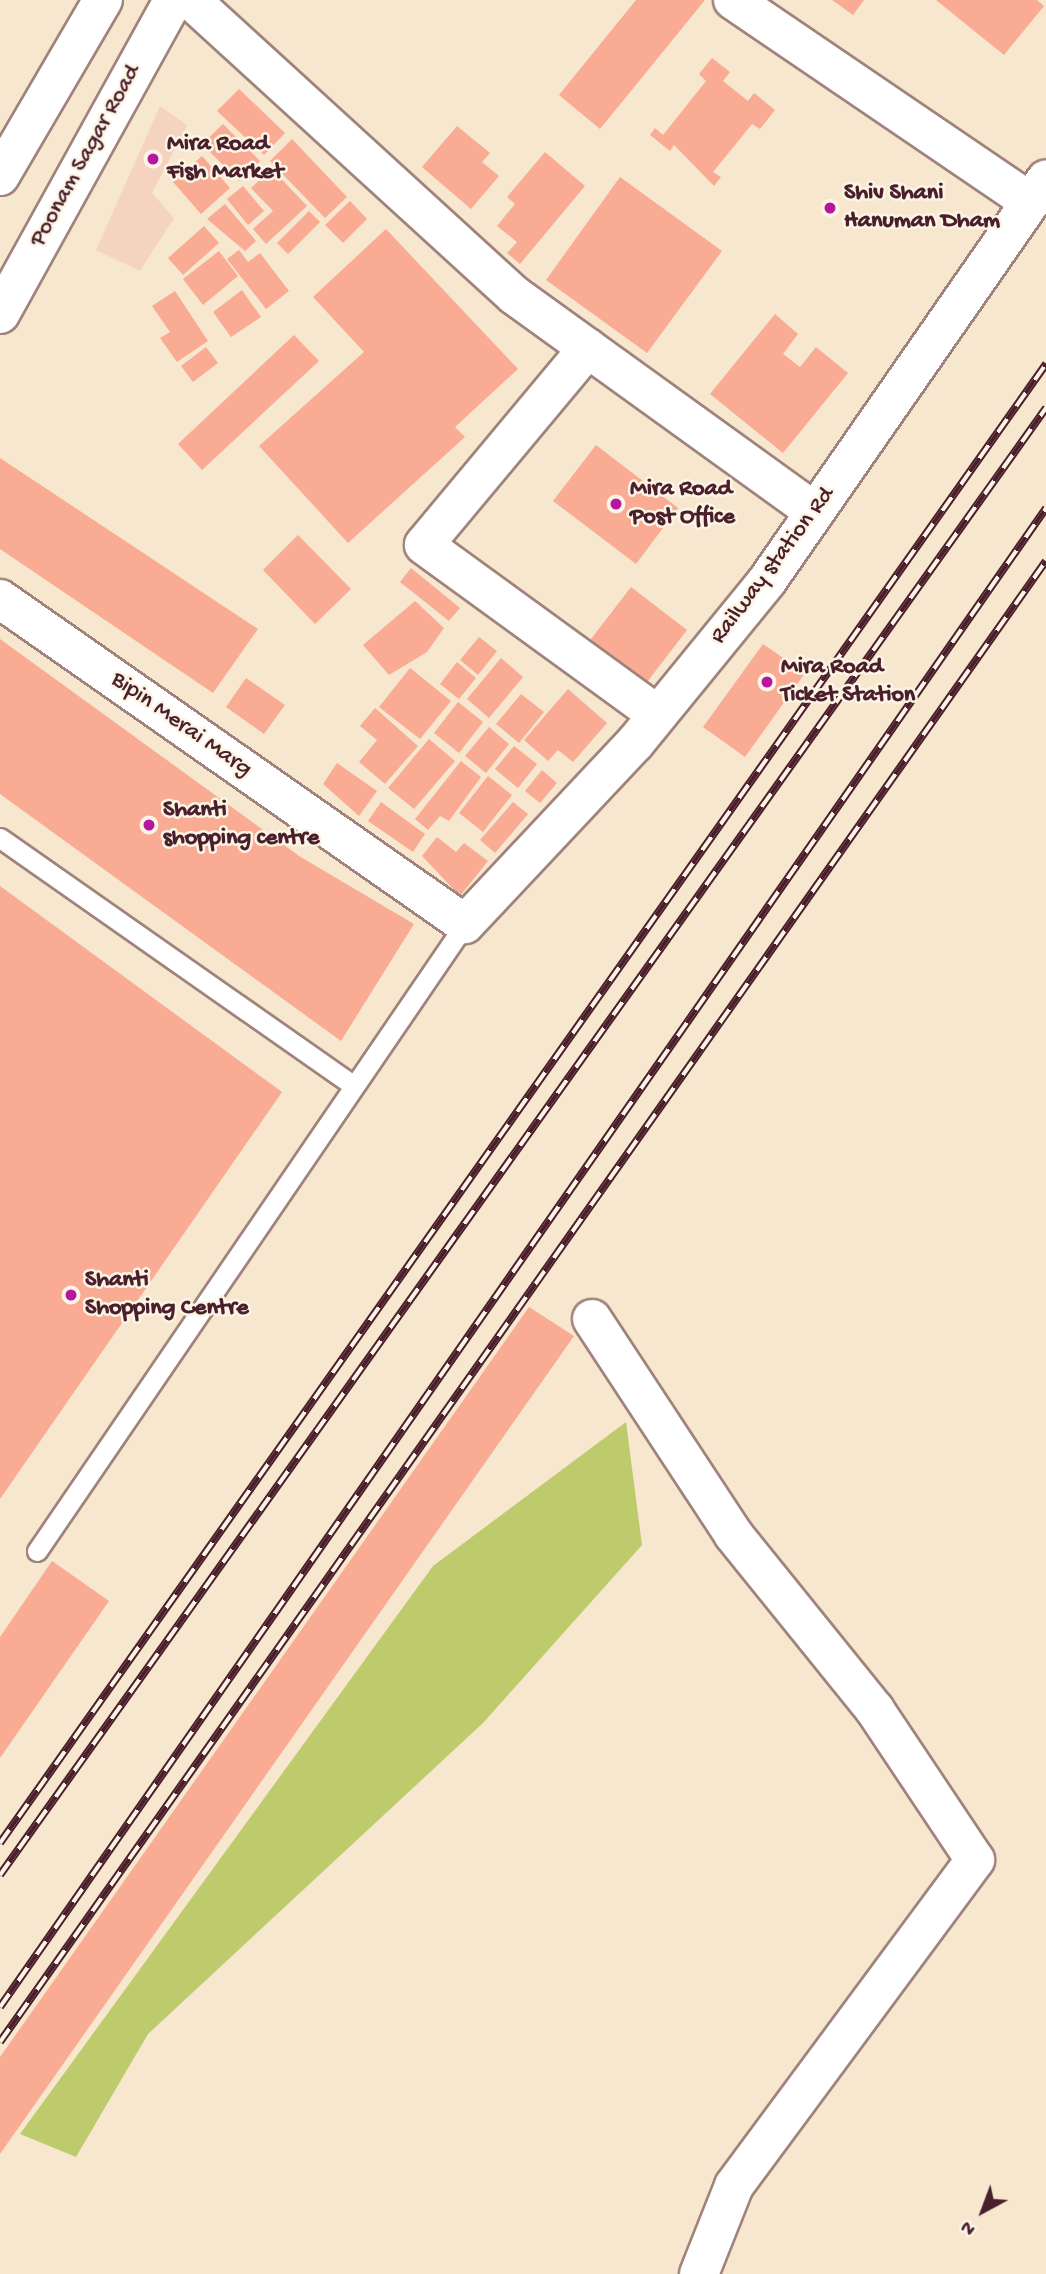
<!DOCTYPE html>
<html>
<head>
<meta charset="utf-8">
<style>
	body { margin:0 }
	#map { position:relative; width:1046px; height:2274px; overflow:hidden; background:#f6e7ce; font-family:"Gochi Hand",sans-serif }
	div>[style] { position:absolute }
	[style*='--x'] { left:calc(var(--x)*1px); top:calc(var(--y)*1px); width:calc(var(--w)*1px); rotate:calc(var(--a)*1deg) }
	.built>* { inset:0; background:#f4d3c0 }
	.green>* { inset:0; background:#becb6d }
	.building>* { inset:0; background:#f9ab94 }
	.roads { filter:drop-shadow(2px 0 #a0837c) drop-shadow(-2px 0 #a0837c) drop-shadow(0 2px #a0837c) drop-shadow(0 -2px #a0837c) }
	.lane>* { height:19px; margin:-9.5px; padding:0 9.5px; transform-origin:9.5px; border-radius:9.5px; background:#fff }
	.street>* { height:38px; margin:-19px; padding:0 19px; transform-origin:19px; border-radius:19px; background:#fff }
	.secondary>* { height:38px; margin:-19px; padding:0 19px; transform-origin:19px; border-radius:19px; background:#fff }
	.rail>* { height:8px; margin-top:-4px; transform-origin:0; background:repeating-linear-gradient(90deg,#fcf5e5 0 16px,#4a1f2b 0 32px); box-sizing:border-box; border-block:2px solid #4a1f2b }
	.dots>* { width:19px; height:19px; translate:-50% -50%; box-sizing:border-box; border:4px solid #fcf5e5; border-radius:50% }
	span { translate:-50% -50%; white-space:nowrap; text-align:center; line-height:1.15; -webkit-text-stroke:5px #fcf5e5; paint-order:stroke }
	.poi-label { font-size:24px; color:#4a1f2b; font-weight:700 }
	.left { translate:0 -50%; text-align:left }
	.street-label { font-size:24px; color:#4a1f2b }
	.north { position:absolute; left:948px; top:2176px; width:70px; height:70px; -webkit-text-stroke:5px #fcf5e5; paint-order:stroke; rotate:221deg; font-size:19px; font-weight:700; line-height:28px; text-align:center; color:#4a1f2b }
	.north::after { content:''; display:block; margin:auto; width:24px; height:32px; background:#4a1f2b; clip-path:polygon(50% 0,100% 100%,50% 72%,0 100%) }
</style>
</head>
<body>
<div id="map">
	<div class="built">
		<i style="clip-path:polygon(160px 106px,187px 125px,152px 193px,174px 218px,140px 271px,96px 250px)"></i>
	</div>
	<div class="green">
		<i style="clip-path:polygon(626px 1422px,642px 1545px,483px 1723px,148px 2034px,76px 2157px,20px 2134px,433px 1566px)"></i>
	</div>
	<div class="building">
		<i style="clip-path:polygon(636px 0,705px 0,600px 129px,559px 95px)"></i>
		<i style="clip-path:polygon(832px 0,864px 0,853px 15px)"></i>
		<i style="clip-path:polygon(936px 0,1037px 0,1044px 6px,1004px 55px)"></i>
		<i style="clip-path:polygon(712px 58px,730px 72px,723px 81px,748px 101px,754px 93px,775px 110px,760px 129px,752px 124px,713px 172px,721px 177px,714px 186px,674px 145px,670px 151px,650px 135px,655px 128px,663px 135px,706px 81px,699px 74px)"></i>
		<i style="clip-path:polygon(239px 89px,285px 133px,264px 155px,217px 111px)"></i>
		<i style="clip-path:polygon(223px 124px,260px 161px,239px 181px,202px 144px)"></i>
		<i style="clip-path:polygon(457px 126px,490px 153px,482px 162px,499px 176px,471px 209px,422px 167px)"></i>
		<i style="clip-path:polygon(292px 139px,347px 197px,325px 218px,270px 161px)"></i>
		<i style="clip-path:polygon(545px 152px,585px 186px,520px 264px,507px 253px,517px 242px,497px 226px,515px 204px,507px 197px)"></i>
		<i style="clip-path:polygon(202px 156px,230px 188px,201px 214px,173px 182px)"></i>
		<i style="clip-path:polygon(272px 169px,307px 206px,266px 244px,253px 229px,273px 211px,251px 188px)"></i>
		<i style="clip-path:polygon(620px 177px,722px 251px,647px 353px,546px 280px)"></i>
		<i style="clip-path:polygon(243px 186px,264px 211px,248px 225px,227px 199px)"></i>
		<i style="clip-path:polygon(350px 201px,367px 219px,343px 243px,325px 225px)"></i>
		<i style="clip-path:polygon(225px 204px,256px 241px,245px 251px,207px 219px)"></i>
		<i style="clip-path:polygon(309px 211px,320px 222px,288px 254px,277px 243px)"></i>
		<i style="clip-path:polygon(204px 226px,219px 243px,183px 275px,168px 258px)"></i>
		<i style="clip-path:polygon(386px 229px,518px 369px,455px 427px,465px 437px,348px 543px,259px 446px,364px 352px,313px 297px)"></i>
		<i style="clip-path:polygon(239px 250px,248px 262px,260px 253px,289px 291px,266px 309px,227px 259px)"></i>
		<i style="clip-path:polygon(219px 251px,238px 276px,203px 305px,183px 279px)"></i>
		<i style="clip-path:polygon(242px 290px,261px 317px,231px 337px,213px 312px)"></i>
		<i style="clip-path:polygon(175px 291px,208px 341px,177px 362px,160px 338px,170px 332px,152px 306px)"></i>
		<i style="clip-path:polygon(775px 314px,798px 334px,783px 354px,800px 367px,816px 347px,848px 373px,783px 453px,710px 394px)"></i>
		<i style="clip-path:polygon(294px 335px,319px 361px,202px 470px,178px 444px)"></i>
		<i style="clip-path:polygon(206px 347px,218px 363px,193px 382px,181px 366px)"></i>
		<i style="clip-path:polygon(596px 445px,678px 508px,636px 564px,553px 501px)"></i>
		<i style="clip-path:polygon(0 458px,258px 629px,213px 693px,0 549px)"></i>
		<i style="clip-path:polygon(298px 535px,351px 589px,315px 624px,263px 570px)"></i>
		<i style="clip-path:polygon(411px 568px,460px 608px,449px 621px,400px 582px)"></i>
		<i style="clip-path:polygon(631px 587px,687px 630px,644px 686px,588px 643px)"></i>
		<i style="clip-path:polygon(415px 601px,444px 628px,427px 652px,389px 675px,363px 645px)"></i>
		<i style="clip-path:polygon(479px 637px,497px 651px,478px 675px,460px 660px)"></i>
		<i style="clip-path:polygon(0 639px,299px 856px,414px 924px,341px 1041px,0 794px)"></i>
		<i style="clip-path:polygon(763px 644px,805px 673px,745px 757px,703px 727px)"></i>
		<i style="clip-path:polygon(501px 658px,523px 677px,489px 718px,467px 699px)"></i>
		<i style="clip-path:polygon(457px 662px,476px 678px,459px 699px,440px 684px)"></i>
		<i style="clip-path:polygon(410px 668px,451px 701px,420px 739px,379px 707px)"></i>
		<i style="clip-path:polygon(246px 678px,285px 705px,264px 734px,226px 707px)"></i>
		<i style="clip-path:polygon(568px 689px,607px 723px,573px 762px,558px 750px,548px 761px,524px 740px)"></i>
		<i style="clip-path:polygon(521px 694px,544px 712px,519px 743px,496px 724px)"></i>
		<i style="clip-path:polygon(458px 702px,483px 722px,459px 753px,434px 733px)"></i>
		<i style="clip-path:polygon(375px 708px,418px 746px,385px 784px,359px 762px,377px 740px,360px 726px)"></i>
		<i style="clip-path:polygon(489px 727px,509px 744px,486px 773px,465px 756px)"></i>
		<i style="clip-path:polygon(429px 739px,455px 761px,414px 809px,388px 788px)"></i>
		<i style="clip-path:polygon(514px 746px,537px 764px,518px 788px,495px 769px)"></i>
		<i style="clip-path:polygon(461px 761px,481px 777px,449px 821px,440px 816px,428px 830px,415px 819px)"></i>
		<i style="clip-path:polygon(337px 763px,377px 791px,359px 816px,323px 784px)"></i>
		<i style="clip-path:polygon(542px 770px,557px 783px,540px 803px,525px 791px)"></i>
		<i style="clip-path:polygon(488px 776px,512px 795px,483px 832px,459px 813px)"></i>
		<i style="clip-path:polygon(381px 802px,425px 834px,413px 852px,368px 821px)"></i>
		<i style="clip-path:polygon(513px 802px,528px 814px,495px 853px,480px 840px)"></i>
		<i style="clip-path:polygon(437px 837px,456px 852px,464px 843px,488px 861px,460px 896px,422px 856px)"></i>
		<i style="clip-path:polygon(0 886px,282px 1092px,0 1499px)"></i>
		<i style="clip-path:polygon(529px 1307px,574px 1336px,0 2154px,0 2057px)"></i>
		<i style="clip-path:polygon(52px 1561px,109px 1601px,0 1758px,0 1637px)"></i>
	</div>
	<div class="roads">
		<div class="lane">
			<i style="--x:0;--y:838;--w:432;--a:35"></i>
			<i style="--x:37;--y:1551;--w:759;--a:-55.68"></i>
		</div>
		<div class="street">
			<i style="--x:191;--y:0;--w:437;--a:42.4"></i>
			<i style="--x:514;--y:295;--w:371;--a:35.8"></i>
			<i style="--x:733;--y:0;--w:359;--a:34.2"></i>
			<i style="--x:588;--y:348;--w:256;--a:129.8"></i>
			<i style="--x:424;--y:545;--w:286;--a:36"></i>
			<i style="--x:0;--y:599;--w:567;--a:34.95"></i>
			<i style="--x:465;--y:924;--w:248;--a:-46.8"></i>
			<i style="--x:635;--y:743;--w:209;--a:-50.8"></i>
			<i style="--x:767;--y:581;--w:489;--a:-55.2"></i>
			<i style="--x:592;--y:1319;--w:257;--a:56.7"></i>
			<i style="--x:733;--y:1534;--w:226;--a:51.1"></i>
			<i style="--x:875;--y:1710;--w:180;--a:56.3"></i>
			<i style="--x:975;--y:1860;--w:405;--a:126.5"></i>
			<i style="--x:734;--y:2186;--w:95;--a:111.7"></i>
		</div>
		<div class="secondary">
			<i style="--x:0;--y:176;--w:204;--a:-59.7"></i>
			<i style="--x:0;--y:314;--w:359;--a:-61.1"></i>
		</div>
	</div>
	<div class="rail">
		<i style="--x:0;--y:1843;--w:1812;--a:-54.73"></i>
		<i style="--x:0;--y:1875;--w:1802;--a:-54.51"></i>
		<i style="--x:0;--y:2007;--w:1828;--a:-55.09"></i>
		<i style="--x:0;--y:2042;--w:1813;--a:-54.77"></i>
	</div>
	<div class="dots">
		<i style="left:153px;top:159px;background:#b5179e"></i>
		<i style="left:830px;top:208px;background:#b5179e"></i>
		<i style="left:616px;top:504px;background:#b5179e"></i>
		<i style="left:767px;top:682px;background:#b5179e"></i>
		<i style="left:149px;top:825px;background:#b5179e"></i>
		<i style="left:71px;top:1295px;background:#b5179e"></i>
	</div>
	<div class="poi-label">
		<span class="left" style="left:167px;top:159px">Mira Road<br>Fish Market</span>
		<span class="left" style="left:844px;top:208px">Shiv Shani<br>Hanuman Dham</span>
		<span class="left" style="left:630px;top:504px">Mira Road<br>Post Office</span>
		<span class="left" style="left:781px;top:682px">Mira Road<br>Ticket Station</span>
		<span class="left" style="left:163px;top:825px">Shanti<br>shopping centre</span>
		<span class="left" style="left:85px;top:1295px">Shanti<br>Shopping Centre</span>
	</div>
	<div class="street-label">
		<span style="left:86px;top:156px;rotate:-61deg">Poonam Sagar Road</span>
		<span style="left:773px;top:566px;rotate:-53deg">Railway station Rd</span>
		<span style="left:181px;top:725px;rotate:35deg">Bipin Merai Marg</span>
	</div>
	<div class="north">N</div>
</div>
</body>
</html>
